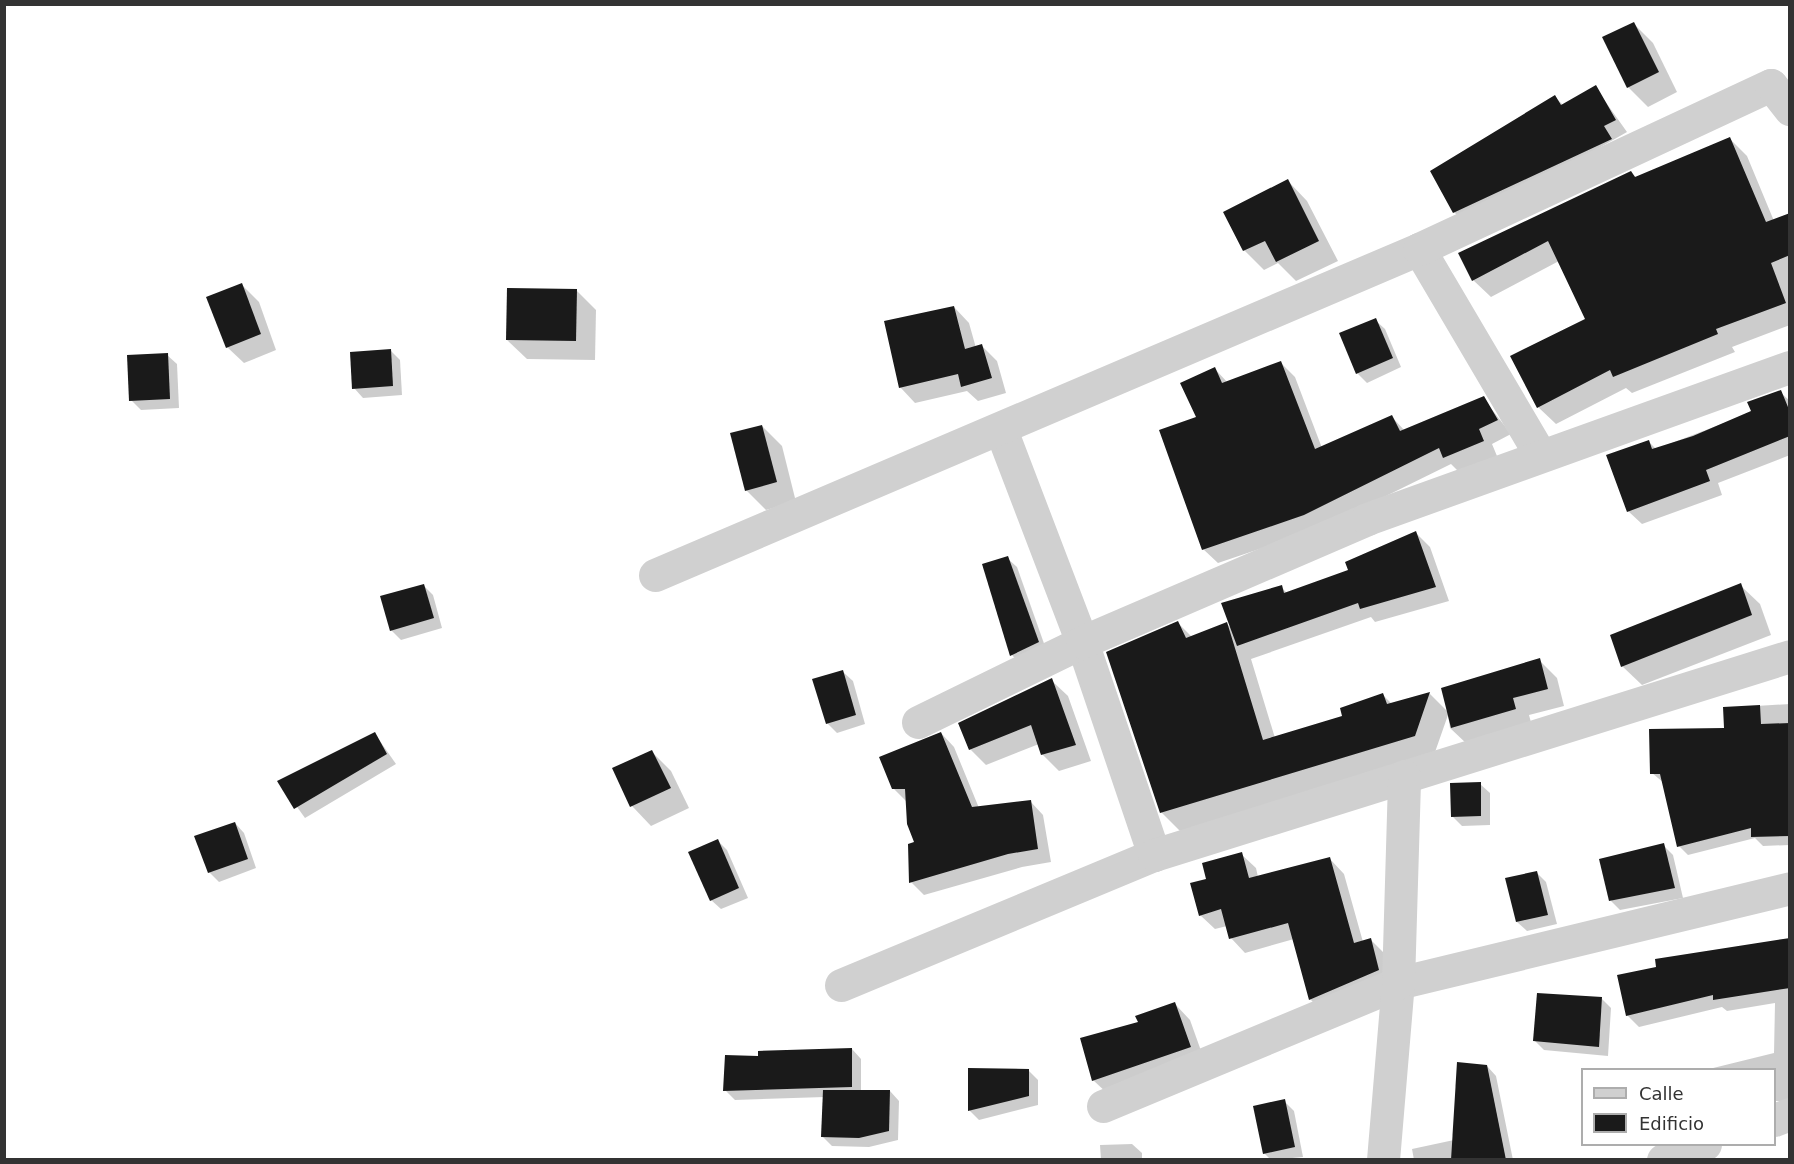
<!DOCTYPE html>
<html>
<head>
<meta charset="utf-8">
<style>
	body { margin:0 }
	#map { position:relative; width:1794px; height:1164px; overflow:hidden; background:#fff; font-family:"DejaVu Sans",sans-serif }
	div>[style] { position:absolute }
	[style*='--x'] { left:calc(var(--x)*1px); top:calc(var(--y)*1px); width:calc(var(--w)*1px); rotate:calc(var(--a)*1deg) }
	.shadow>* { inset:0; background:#0003 }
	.building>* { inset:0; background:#1a1a1a }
	.minor>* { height:33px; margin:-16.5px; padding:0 16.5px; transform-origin:16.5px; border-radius:16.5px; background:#d0d0d0 }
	span { translate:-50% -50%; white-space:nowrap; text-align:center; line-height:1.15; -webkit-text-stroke:6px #fff; paint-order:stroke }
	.frame { position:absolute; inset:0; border:6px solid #333; pointer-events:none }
	.legend { position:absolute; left:1581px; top:1068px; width:195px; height:78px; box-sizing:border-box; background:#fff; border:2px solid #adadad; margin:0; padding:8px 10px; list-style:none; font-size:18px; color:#333 }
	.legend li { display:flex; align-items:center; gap:12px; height:30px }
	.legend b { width:30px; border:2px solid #adadad }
</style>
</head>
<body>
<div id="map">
	<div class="shadow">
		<i style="clip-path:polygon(1633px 23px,1653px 43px,1677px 92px,1648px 107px,1628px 87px)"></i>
		<i style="clip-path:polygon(1595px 87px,1627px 132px,1466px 224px,1454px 212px,1555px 97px,1563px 105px)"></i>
		<i style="clip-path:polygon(1729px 138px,1747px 156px,1774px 221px,1790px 216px,1790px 325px,1732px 347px,1735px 352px,1632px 393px,1626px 388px,1556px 424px,1538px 407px,1587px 319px,1559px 261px,1491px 297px,1473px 280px,1631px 173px,1637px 178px)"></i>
		<i style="clip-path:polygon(1288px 181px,1307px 201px,1338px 261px,1296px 281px,1278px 263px,1264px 270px,1244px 250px)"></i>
		<i style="clip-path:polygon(242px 285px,259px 302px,276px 350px,244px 363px,227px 347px)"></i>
		<i style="clip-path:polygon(577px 291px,596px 310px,595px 360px,527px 359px,507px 340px)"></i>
		<i style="clip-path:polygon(954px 307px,969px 323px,976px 348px,982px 346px,997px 361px,1006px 393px,978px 401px,967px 391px,915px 403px,900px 387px)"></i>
		<i style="clip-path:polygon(1375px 320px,1385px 329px,1401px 367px,1367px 383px,1357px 373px)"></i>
		<i style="clip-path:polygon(390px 350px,400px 360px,402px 395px,363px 398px,354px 388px)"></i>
		<i style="clip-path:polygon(167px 355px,177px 364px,179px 408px,141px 410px,131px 400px)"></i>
		<i style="clip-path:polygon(1281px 363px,1295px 377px,1322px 448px,1392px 417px,1405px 431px,1483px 398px,1511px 434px,1492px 444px,1497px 456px,1459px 472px,1451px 464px,1319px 529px,1218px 563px,1203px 549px,1198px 417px,1215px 369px,1228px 383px)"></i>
		<i style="clip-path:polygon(1780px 392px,1790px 401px,1790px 455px,1718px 483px,1722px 495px,1642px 524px,1628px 511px,1648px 441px,1656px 449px,1753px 412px)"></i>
		<i style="clip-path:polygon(762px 426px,782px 446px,796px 502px,766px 510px,746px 490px)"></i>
		<i style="clip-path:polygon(1416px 533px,1430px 547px,1449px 601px,1375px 622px,1371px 617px,1251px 659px,1275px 738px,1344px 717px,1383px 695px,1392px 704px,1429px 693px,1447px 711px,1539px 660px,1557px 678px,1564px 706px,1529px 715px,1532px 726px,1468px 745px,1450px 728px,1448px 715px,1434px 755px,1181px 832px,1161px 812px,1178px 623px,1192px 637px,1226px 623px,1232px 629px,1281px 587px,1288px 594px,1350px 571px)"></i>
		<i style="clip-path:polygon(1007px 558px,1017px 567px,1047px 652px,1021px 665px,1012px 655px,984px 565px)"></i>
		<i style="clip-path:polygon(423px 585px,433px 595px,442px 628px,401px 640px,391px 630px)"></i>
		<i style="clip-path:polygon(1740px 585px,1760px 604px,1771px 635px,1642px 685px,1622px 666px)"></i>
		<i style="clip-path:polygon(843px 672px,853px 681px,865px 724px,837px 733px,827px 723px)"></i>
		<i style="clip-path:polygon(1051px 680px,1068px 696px,1091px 761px,1059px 771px,1042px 754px,1039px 744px,986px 765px,970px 749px)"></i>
		<i style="clip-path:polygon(1790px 704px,1790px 845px,1763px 846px,1755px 838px,1688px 855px,1679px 846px,1664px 783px,1652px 773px,1726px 729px,1724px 708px)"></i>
		<i style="clip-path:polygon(941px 733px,954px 747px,979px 808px,1030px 801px,1043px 815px,1051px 862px,1022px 867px,924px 895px,911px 882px,916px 843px,907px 802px,893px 788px)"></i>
		<i style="clip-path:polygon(375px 734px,396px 764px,305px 818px,279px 782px)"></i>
		<i style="clip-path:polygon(652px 752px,671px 771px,689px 808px,651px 826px,632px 806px,614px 769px)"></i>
		<i style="clip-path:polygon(1480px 784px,1490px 793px,1490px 825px,1462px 826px,1452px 816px)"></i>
		<i style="clip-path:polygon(235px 823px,244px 833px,256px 868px,219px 882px,209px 872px)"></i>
		<i style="clip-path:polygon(718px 841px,727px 850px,748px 898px,721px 909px,711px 900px)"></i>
		<i style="clip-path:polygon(1663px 845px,1673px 855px,1683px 898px,1620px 910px,1611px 901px)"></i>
		<i style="clip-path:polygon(1241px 854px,1256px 868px,1258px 877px,1330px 859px,1344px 874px,1363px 942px,1371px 940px,1385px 954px,1393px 985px,1325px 1014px,1310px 999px,1294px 939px,1245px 953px,1231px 938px,1227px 926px,1215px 929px,1200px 915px,1208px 880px)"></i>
		<i style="clip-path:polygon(1537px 873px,1546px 882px,1557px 924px,1527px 931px,1517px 922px)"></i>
		<i style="clip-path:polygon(1790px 939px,1790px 1101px,1774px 1101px,1774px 1070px,1705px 1070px,1774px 1053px,1775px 1003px,1727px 1011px,1722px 1007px,1639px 1027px,1627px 1015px)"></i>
		<i style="clip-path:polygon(1601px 998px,1611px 1008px,1608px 1056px,1544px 1050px,1535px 1041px)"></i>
		<i style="clip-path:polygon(1175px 1004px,1190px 1020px,1205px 1062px,1109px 1095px,1093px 1080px)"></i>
		<i style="clip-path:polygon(852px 1049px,861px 1059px,861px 1091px,890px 1091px,899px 1101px,898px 1140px,869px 1147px,832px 1146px,822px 1136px,825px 1097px,735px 1100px,725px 1090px,759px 1058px)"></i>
		<i style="clip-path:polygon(1487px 1066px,1496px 1076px,1513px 1160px,1414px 1160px,1412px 1149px,1454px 1140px)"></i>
		<i style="clip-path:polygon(970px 1069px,1029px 1071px,1038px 1080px,1038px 1105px,979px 1120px,970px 1111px)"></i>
		<i style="clip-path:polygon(1284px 1101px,1294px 1111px,1303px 1157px,1271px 1160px,1264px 1153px)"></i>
		<i style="clip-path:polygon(1132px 1144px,1142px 1153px,1142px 1160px,1101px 1160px,1100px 1145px)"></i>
	</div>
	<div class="building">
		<i style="clip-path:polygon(1634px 22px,1659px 72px,1627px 88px,1602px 37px)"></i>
		<i style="clip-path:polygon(1596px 85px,1616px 120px,1604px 126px,1612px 139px,1453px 213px,1430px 171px,1555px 95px,1561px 105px)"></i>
		<i style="clip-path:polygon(1730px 137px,1766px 222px,1790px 213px,1790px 255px,1771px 263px,1786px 303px,1716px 329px,1718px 334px,1613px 377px,1610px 370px,1537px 408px,1510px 356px,1585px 319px,1548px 241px,1472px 281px,1458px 253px,1631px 171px,1635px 177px)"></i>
		<i style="clip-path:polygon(1288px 179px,1319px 241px,1276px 262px,1265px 241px,1243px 251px,1223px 212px)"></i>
		<i style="clip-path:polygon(242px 283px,261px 334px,226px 348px,206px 297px)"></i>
		<i style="clip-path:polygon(507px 288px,577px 289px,576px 341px,506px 340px)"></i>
		<i style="clip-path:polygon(954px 306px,965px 349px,982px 344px,992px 378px,961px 387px,958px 374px,899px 388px,884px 321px)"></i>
		<i style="clip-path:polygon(1376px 318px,1393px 358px,1356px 374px,1339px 333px)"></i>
		<i style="clip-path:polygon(391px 349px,393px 386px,352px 389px,350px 352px)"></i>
		<i style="clip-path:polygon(168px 353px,170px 399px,129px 401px,127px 355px)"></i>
		<i style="clip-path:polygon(1281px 361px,1315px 449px,1392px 415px,1400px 431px,1484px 396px,1498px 420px,1479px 429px,1484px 441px,1443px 458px,1439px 448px,1304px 515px,1202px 550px,1159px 430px,1196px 417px,1180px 383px,1215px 367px,1222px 383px)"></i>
		<i style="clip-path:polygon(1781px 390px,1790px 412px,1790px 436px,1706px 470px,1710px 481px,1627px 512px,1606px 455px,1649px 440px,1652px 449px,1693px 436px,1751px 411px,1747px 402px)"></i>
		<i style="clip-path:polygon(762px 425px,777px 482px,745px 491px,730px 433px)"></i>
		<i style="clip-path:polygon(1416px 531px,1436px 587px,1360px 609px,1358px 603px,1237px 646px,1221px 603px,1282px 585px,1284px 593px,1348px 570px,1345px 562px)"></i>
		<i style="clip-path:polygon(1008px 556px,1039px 642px,1010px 656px,982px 564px)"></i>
		<i style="clip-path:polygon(1741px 583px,1752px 615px,1621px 667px,1610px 635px)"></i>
		<i style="clip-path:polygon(424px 584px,434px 618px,390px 631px,380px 596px)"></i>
		<i style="clip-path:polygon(1178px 621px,1186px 638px,1227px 622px,1263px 740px,1342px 716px,1340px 708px,1383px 693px,1387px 704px,1430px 692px,1415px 736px,1160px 813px,1106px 652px)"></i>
		<i style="clip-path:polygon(1540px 658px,1548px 689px,1513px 698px,1516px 709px,1451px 728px,1441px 688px)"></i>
		<i style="clip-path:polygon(843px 670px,856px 715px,826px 724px,812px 679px)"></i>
		<i style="clip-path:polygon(1052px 678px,1076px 745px,1041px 755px,1031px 725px,969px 750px,958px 723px)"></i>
		<i style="clip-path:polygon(1760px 705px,1761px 724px,1790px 723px,1790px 836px,1751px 837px,1751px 828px,1677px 847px,1660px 774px,1650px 774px,1649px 729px,1724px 728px,1723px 707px)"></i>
		<i style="clip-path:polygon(375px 732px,387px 754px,294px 809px,277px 781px)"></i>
		<i style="clip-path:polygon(941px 732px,972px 807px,1031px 800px,1038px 849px,1008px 854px,909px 883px,908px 844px,914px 842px,907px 824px,905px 789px,892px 789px,879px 757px)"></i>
		<i style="clip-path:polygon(652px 750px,671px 788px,630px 807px,612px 768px)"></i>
		<i style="clip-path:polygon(1481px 782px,1481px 816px,1451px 817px,1450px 783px)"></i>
		<i style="clip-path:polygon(235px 822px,248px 859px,208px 873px,194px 836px)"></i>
		<i style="clip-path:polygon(718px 839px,739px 888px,710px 901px,688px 852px)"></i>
		<i style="clip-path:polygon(1664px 843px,1675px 888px,1609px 901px,1599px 859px)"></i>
		<i style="clip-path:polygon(1242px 852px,1249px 878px,1330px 857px,1354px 943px,1371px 938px,1379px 970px,1309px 1000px,1288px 923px,1229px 939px,1221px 909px,1199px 916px,1190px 883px,1206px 879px,1202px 863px)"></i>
		<i style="clip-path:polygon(1537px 871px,1548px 915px,1516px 922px,1505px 878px)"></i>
		<i style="clip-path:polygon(1790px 938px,1790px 988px,1713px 1000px,1713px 995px,1626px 1016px,1617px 975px,1656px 967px,1655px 959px)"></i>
		<i style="clip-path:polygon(1537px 993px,1602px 997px,1599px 1047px,1533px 1041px)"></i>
		<i style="clip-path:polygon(1175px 1002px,1191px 1047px,1092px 1081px,1080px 1038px,1138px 1022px,1135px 1016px)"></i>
		<i style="clip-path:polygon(852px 1048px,852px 1087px,723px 1091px,725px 1055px,758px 1056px,758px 1051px)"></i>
		<i style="clip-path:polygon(1457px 1062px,1487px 1065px,1506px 1160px,1451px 1160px)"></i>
		<i style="clip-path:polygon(968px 1068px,1029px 1069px,1029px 1096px,968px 1111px)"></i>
		<i style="clip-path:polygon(823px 1090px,890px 1090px,889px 1131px,859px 1138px,821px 1137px)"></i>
		<i style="clip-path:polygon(1285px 1099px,1295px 1147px,1263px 1154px,1253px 1106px)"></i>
	</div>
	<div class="minor">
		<i style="--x:1419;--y:249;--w:240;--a:59.5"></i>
		<i style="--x:1001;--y:430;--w:227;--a:69.1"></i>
		<i style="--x:1082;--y:642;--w:225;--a:71.3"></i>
		<i style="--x:655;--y:575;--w:831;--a:-23.11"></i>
		<i style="--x:1419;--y:249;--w:388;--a:-25"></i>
		<i style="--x:1771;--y:85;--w:31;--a:52"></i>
		<i style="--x:918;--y:722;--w:182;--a:-26"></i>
		<i style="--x:1082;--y:642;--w:310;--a:-23.3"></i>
		<i style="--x:1367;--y:519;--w:449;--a:-19.8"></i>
		<i style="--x:841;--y:985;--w:339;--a:-22.6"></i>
		<i style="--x:1154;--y:855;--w:666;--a:-17.37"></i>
		<i style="--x:1103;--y:1106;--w:320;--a:-22.6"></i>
		<i style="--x:1398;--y:983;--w:403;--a:-13.6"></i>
		<i style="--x:1774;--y:1120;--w:17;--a:-21"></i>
		<i style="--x:1383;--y:1160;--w:178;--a:-85.2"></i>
		<i style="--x:1398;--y:983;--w:207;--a:-88.3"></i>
		<i style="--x:1663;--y:1160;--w:45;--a:-20.9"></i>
	</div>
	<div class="frame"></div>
	<ul class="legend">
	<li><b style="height:8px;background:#d0d0d0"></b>Calle</li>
	<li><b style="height:16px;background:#1a1a1a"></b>Edificio</li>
	</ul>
</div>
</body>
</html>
